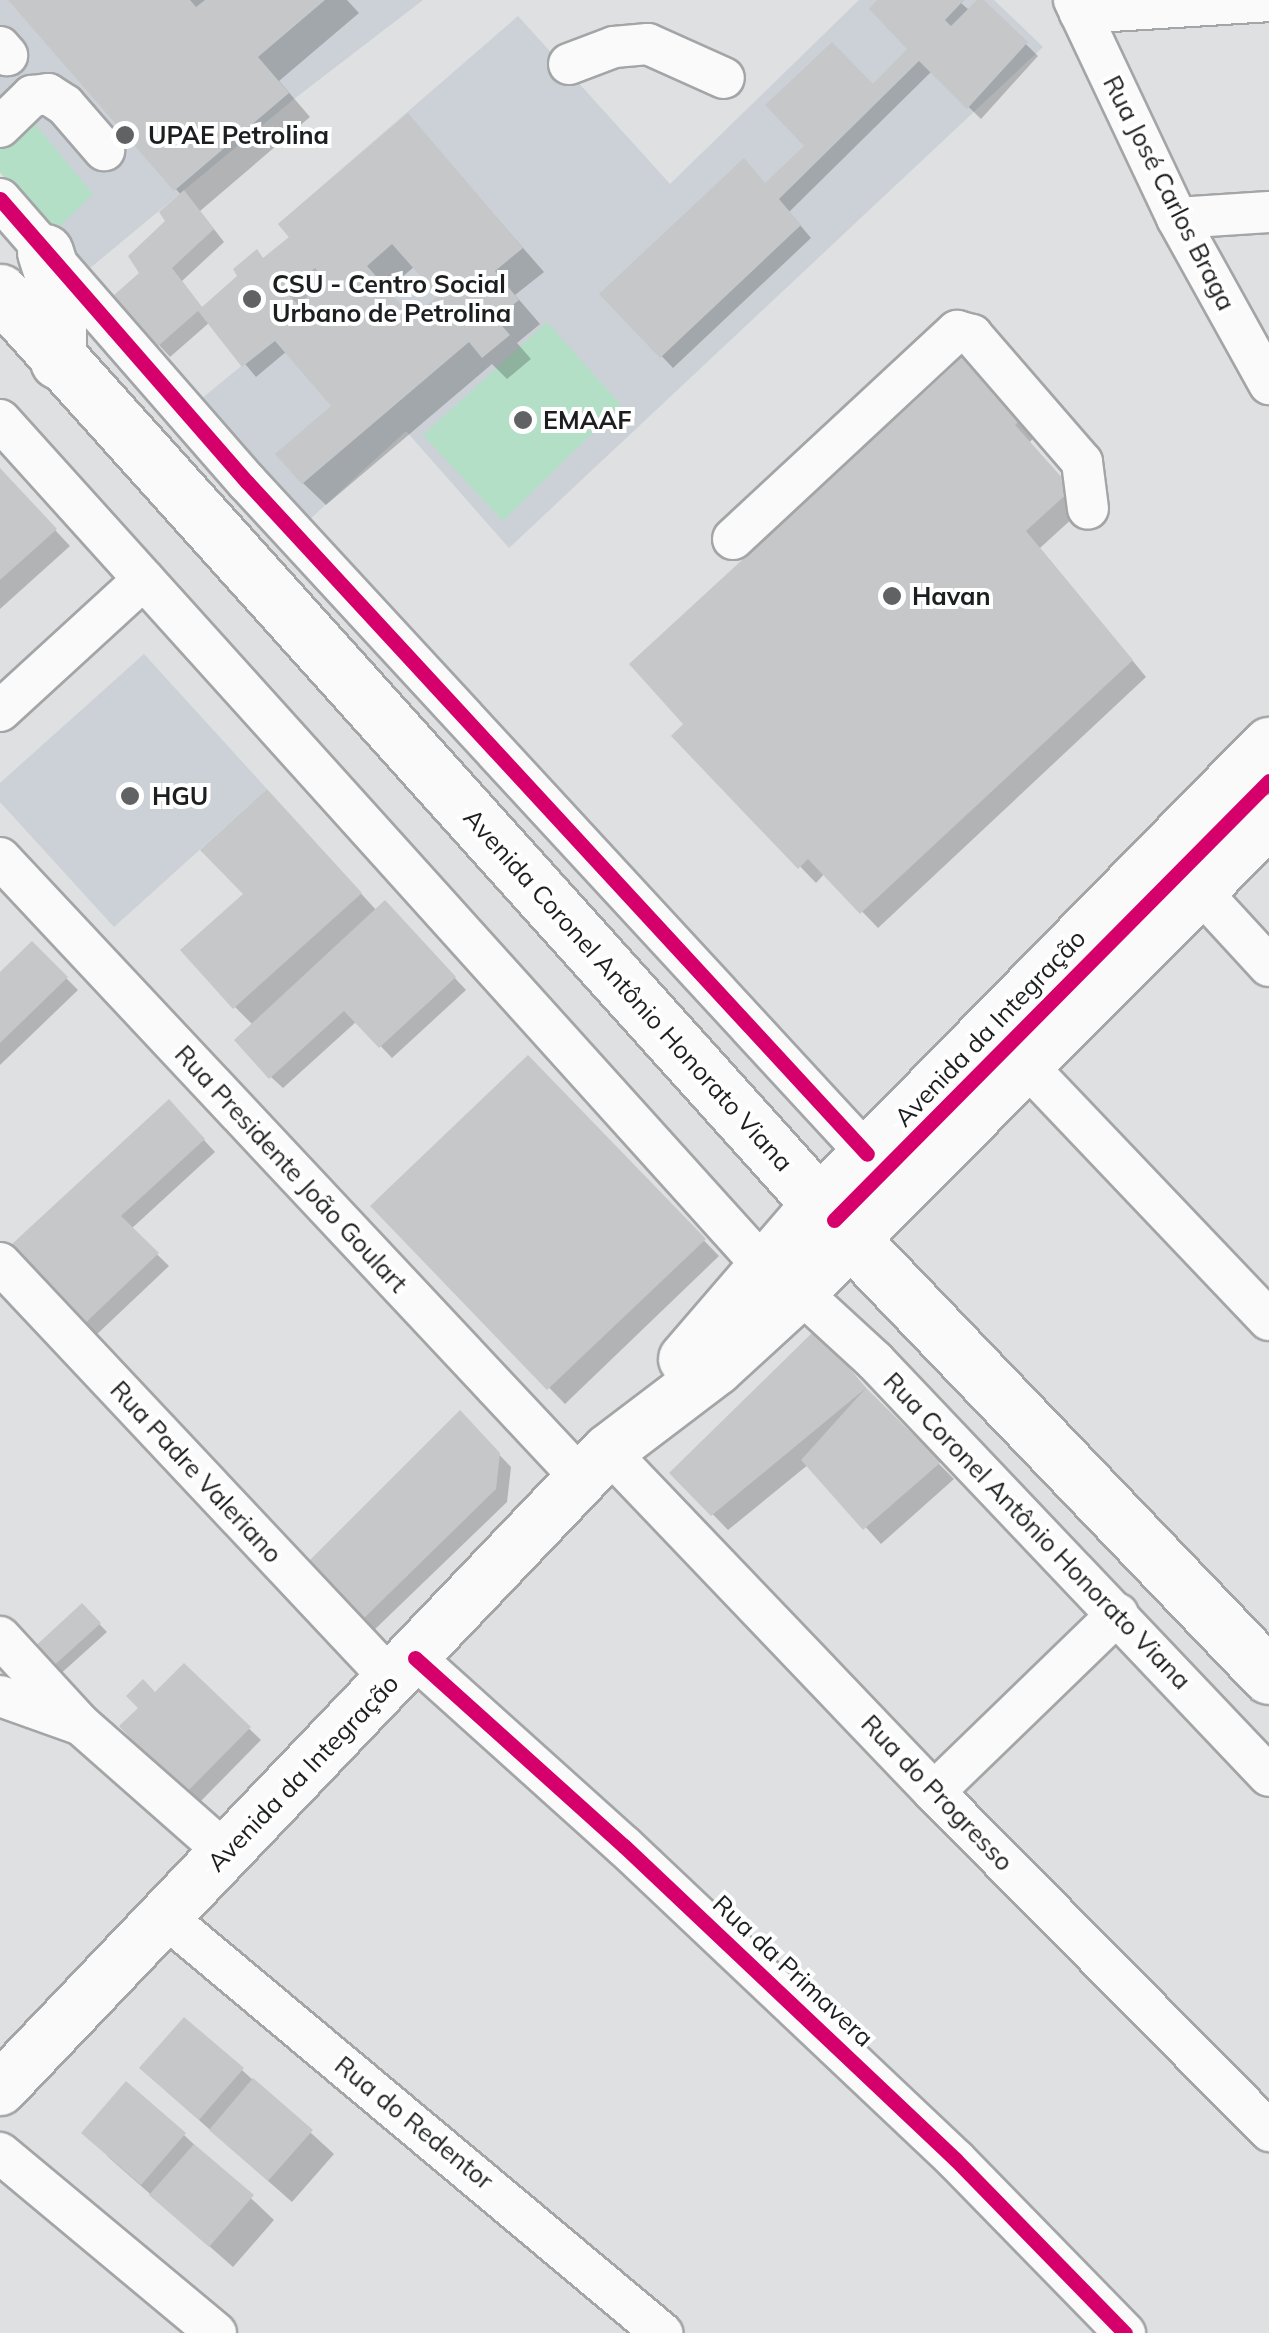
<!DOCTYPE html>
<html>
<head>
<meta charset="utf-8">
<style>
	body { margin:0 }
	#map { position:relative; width:1269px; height:2333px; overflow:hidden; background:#dee0e2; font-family:Mulish,sans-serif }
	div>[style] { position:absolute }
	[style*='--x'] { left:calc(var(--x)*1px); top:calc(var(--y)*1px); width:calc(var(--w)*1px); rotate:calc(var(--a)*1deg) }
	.built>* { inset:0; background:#cbd1d6 }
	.green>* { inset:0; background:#b3dfc7 }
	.shadow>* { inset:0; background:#0003 }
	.building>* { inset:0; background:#c6c7c9 }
	.roads { filter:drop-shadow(2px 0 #a3a5a6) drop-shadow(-2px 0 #a3a5a6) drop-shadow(0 2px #a3a5a6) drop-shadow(0 -2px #a3a5a6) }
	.minor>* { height:40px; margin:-20px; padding:0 20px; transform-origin:20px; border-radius:20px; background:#fafafb }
	.major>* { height:52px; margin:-26px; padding:0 26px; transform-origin:26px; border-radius:26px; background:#fafafb }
	.highway>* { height:55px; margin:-27.5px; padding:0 27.5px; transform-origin:27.5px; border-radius:27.5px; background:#fafafb }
	.cycleway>* { height:15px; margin:-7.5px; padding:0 7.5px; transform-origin:7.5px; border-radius:7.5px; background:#d6006c }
	.dots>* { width:28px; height:28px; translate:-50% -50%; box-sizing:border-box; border:5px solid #fff; border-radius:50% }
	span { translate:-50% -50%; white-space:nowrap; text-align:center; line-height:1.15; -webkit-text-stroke:8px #fff; paint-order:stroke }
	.poi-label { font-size:25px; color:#1d1e1f; font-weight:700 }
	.left { translate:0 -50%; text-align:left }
	.street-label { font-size:25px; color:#1d1e1f }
</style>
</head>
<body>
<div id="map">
	<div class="built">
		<i style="clip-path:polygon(0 0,423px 0,294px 99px,84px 273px,0 172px)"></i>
		<i style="clip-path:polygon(859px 0,994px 0,1043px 47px,509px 548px,406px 431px,309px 520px,201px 399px,333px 291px,278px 224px,518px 16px,670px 184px)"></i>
		<i style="clip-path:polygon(144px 654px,267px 789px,114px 927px,0 802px,0 783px)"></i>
	</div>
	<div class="green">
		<i style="clip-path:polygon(33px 122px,93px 194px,52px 234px,0 172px,0 150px)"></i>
		<i style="clip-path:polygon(547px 322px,621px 405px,503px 521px,423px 435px)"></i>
	</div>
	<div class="shadow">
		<i style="clip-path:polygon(evenodd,11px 0,347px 0,359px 13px,279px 81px,310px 117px,200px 211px,224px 242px,182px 281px,203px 309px,292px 237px,408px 116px,544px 272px,515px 295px,540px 324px,517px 343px,531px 359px,507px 379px,492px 364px,326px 505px,303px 483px,335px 407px,287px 351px,256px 377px,210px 322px,170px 357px,159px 345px,142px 273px,182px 196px,11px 0,415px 266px,441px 296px,413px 320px,387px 290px,415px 266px)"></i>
		<i style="clip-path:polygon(881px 0,964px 0,961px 3px,970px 11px,981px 0,1038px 56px,981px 119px,932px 71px,789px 212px,811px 238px,673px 368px,603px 294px,766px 186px,910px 49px)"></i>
		<i style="clip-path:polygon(1005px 392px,1037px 434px,1029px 443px,1086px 506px,1040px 548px,1146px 677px,878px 928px,825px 873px,816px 883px,675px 736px)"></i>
		<i style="clip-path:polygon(0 471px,70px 546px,0 609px)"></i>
		<i style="clip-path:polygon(324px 853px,377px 911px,396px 915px,466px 990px,392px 1058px,357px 1021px,283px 1088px,271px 1077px,253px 1025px,235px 1007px)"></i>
		<i style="clip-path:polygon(32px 944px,78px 990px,0 1065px,0 976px)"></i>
		<i style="clip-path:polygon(528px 1059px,719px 1256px,565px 1404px,373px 1206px)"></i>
		<i style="clip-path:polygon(180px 1114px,215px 1152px,131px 1229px,169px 1266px,94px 1337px,47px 1289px)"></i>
		<i style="clip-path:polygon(832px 1348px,881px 1406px,954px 1479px,881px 1544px,809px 1464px,728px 1530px,673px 1473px)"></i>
		<i style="clip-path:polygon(460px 1413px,511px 1467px,507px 1502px,371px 1633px,307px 1567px)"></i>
		<i style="clip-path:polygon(82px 1606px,107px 1632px,57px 1677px,33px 1652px)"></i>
		<i style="clip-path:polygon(184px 1666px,261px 1740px,197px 1805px,123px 1726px)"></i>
		<i style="clip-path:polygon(242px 2070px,334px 2154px,292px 2202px,166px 2091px)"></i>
		<i style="clip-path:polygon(184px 2135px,274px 2220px,233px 2267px,107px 2156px)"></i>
	</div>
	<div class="building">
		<i style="clip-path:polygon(8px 0,190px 0,196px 7px,205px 0,325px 0,258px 57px,289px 93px,174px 191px)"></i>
		<i style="clip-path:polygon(877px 0,964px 0,945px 20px,951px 26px,977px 0,984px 0,1028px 42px,967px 109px,919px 61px,779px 199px,801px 225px,660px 358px,599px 294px,744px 158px,765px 183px,804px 146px,765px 105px,832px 42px,873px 84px,907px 49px,869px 9px)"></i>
		<i style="clip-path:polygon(evenodd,408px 113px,523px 248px,495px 271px,519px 300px,496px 319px,510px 335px,482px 358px,469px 342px,302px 484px,275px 454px,331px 406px,275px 341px,242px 367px,198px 311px,157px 347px,113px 296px,139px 273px,128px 256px,165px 221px,159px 212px,184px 190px,214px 229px,172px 268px,202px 307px,237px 276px,233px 269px,257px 249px,263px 258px,289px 237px,278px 224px,408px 113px,392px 244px,438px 296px,412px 317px,367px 266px,392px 244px,408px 113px,315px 268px,325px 281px,298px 305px,286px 292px,315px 268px)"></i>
		<i style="clip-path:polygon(960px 342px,1023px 417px,1015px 425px,1072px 489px,1026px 531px,1133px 660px,860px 914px,808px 859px,798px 869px,671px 736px,683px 724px,629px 664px,953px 366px,945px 356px)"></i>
		<i style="clip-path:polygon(0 468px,57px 529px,0 580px)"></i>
		<i style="clip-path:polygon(267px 789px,362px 893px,233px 1009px,180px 950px,243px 894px,200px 850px)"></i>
		<i style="clip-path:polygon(385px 900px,456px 977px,379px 1048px,344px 1011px,269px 1079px,234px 1040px)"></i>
		<i style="clip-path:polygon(32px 941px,68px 977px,0 1043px,0 972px)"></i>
		<i style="clip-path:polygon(528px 1055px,706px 1239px,547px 1390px,370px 1206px)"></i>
		<i style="clip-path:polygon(169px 1099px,205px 1139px,121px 1216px,159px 1253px,81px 1327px,43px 1289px,48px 1283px,12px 1244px)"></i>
		<i style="clip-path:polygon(816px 1329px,866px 1388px,941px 1462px,863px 1530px,801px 1460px,866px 1388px,711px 1516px,669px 1473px)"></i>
		<i style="clip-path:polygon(460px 1410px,500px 1453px,496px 1489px,358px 1624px,303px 1567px)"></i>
		<i style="clip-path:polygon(82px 1603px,101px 1623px,48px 1671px,29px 1652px)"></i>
		<i style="clip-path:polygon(184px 1663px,251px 1727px,184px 1795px,119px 1726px,138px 1708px,126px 1696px,143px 1679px,155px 1692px)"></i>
		<i style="clip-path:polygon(184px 2017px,244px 2068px,199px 2120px,139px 2068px)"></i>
		<i style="clip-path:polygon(253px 2078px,313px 2130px,268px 2181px,209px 2130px)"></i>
		<i style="clip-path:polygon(126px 2081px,186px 2133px,141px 2185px,81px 2133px)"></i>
		<i style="clip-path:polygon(194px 2144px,254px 2195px,209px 2247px,149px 2195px)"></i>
	</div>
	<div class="roads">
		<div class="minor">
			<i style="--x:1074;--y:0;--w:241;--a:64.7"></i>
			<i style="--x:1177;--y:218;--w:190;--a:61"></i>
			<i style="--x:1080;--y:13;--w:189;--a:-3.6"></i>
			<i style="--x:0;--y:47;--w:11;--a:49"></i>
			<i style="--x:569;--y:64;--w:48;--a:-20.7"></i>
			<i style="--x:614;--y:47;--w:34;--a:-5"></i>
			<i style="--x:648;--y:44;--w:83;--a:24.1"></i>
			<i style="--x:0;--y:127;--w:45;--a:-44.1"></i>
			<i style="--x:32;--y:96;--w:16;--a:-7"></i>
			<i style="--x:48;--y:94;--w:20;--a:33"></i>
			<i style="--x:65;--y:105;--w:60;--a:49.1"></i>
			<i style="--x:0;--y:199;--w:376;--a:48.9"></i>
			<i style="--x:247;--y:482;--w:914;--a:47.3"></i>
			<i style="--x:1177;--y:218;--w:92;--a:-3.7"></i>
			<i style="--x:0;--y:420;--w:1141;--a:47.95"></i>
			<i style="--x:733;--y:539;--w:306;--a:-42.9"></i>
			<i style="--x:957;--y:331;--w:16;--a:15"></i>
			<i style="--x:972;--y:335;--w:168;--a:49.1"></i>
			<i style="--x:1082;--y:462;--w:47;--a:82.7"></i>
			<i style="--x:0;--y:711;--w:195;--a:-42.5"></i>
			<i style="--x:0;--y:858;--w:851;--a:46.86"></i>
			<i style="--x:1199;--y:890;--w:103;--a:47.4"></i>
			<i style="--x:1026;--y:1065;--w:352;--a:46.4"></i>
			<i style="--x:0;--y:1263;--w:572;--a:46.77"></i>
			<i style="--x:800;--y:1292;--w:102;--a:42.6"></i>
			<i style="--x:875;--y:1361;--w:572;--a:46.49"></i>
			<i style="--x:608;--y:1451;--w:472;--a:46.3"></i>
			<i style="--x:934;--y:1792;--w:477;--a:45.3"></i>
			<i style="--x:0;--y:1637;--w:118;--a:47.4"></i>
			<i style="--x:80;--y:1724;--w:193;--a:41.4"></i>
			<i style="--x:415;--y:1658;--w:281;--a:42"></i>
			<i style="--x:624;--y:1846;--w:457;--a:43.4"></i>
			<i style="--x:956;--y:2160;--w:242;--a:45.7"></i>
			<i style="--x:0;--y:1696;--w:81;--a:19.6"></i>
			<i style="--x:934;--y:1792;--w:256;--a:-44.1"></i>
			<i style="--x:164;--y:1916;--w:650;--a:39.94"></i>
			<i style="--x:0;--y:2153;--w:281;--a:39.8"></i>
		</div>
		<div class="major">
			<i style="--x:685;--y:1359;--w:206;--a:-49.3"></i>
			<i style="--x:819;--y:1203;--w:643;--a:-45.57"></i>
			<i style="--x:0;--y:2089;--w:881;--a:-46.38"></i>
			<i style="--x:608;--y:1451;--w:136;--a:-37.2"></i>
			<i style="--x:716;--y:1369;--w:114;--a:-42.5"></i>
			<i style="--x:800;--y:1292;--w:665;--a:-45.12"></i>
		</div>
		<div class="highway">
			<i style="--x:45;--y:252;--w:42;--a:72"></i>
			<i style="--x:58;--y:292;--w:69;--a:90"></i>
			<i style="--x:0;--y:292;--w:1272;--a:48.06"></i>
			<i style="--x:850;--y:1238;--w:606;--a:46.27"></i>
		</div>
	</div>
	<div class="cycleway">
		<i style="--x:0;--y:199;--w:376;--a:48.9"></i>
		<i style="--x:247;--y:482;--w:914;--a:47.3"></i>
		<i style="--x:834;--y:1220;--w:618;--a:-45.26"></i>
		<i style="--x:415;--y:1658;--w:281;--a:42"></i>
		<i style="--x:624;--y:1846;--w:457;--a:43.4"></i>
		<i style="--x:956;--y:2160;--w:242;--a:45.7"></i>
	</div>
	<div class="dots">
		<i style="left:125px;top:135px;background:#616263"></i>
		<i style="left:252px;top:299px;background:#616263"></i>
		<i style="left:523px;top:420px;background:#616263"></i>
		<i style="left:892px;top:596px;background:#616263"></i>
		<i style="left:130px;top:796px;background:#616263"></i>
	</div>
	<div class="poi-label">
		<span class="left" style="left:148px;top:135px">UPAE Petrolina</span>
		<span class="left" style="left:272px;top:299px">CSU - Centro Social<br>Urbano de Petrolina</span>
		<span class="left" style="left:543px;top:420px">EMAAF</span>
		<span class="left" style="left:912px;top:596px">Havan</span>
		<span class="left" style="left:152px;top:796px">HGU</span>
	</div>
	<div class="street-label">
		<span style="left:1169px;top:193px;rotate:63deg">Rua José Carlos Braga</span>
		<span style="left:628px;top:990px;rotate:48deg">Avenida Coronel Antônio Honorato Viana</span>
		<span style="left:990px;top:1028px;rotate:-46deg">Avenida da Integração</span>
		<span style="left:291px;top:1169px;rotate:47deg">Rua Presidente João Goulart</span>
		<span style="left:196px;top:1472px;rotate:47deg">Rua Padre Valeriano</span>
		<span style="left:1037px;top:1531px;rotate:46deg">Rua Coronel Antônio Honorato Viana</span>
		<span style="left:303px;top:1773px;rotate:-46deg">Avenida da Integração</span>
		<span style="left:937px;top:1793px;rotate:46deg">Rua do Progresso</span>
		<span style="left:793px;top:1971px;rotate:43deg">Rua da Primavera</span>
		<span style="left:414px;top:2123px;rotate:39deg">Rua do Redentor</span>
	</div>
</div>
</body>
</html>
